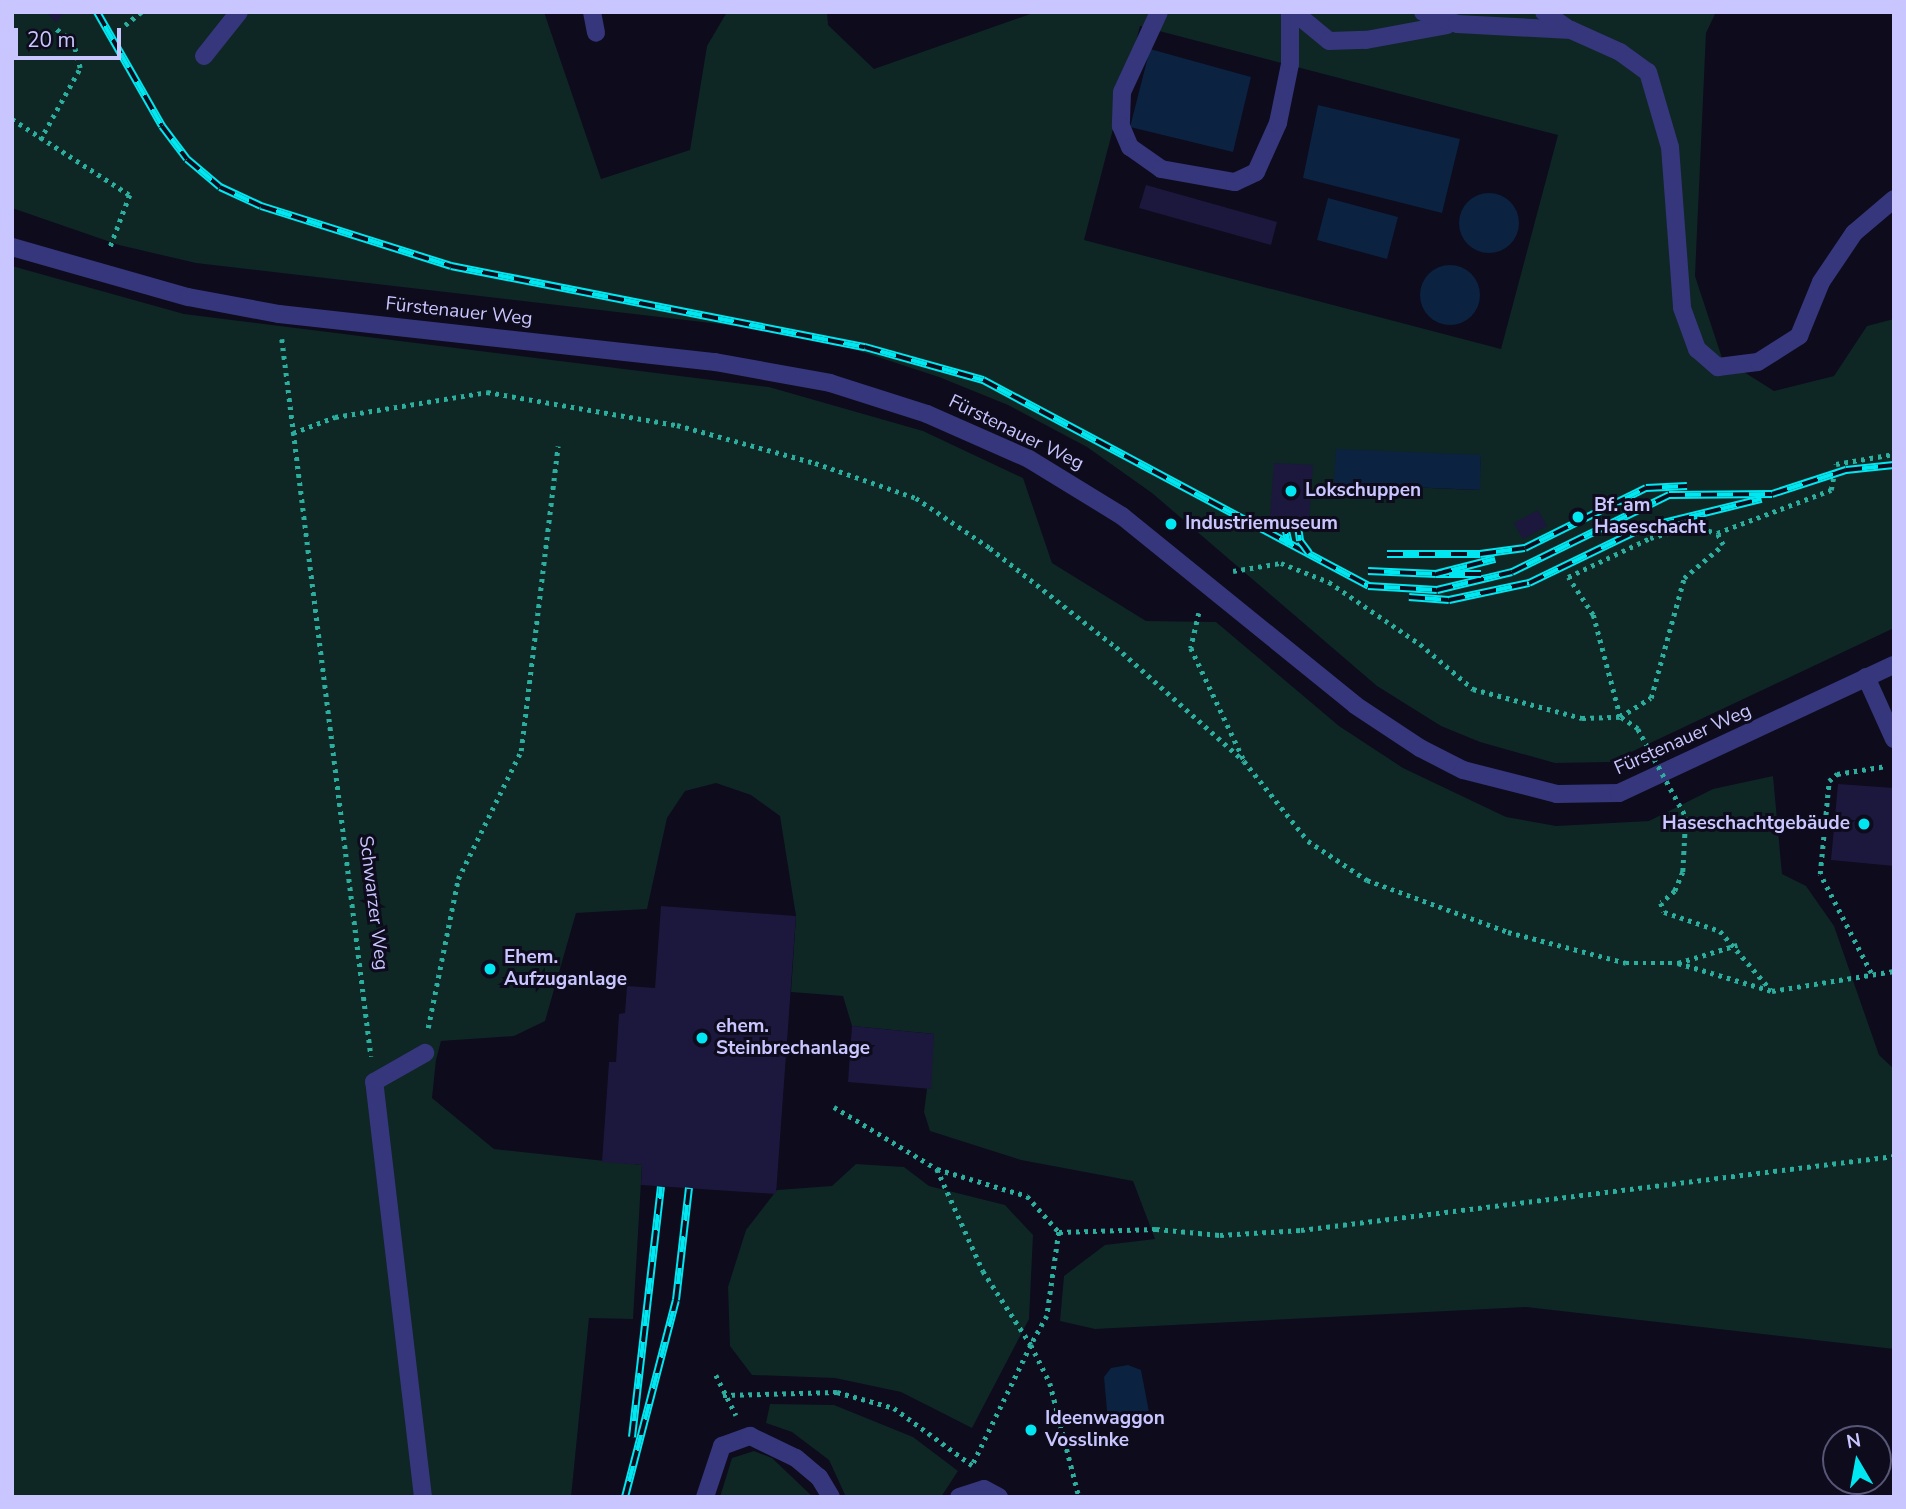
<!DOCTYPE html>
<html>
<head>
<meta charset="utf-8">
<style>
	body { margin:0 }
	#map { position:relative; width:1906px; height:1509px; overflow:hidden; background:#0d0b1c; font-family:"Nunito Sans",sans-serif }
	div>[style] { position:absolute }
	[style*='--x'] { left:calc(var(--x)*1px); top:calc(var(--y)*1px); width:calc(var(--w)*1px); rotate:calc(var(--a)*1deg) }
	.green>* { inset:0; background:#0e2624 }
	.water>* { inset:0; background:#0b2240 }
	.round { border-radius:50% }
	.building>* { inset:0; background:#1c173d }
	.path>* { height:4.5px; margin-top:-2.25px; transform-origin:0; background:repeating-linear-gradient(90deg,#2bae9e 0 3.5px,transparent 0 8.5px) }
	.minor>* { height:18px; margin:-9px; padding:0 9px; transform-origin:9px; border-radius:9px; background:#35367c }
	.rail>* { height:8px; margin-top:-4px; transform-origin:0; background:repeating-linear-gradient(90deg,#0d0b1c 0 16px,#00e7f1 0 32px); box-sizing:border-box; border-block:2px solid #00e7f1 }
	.path-bridge>* { height:4.5px; margin-top:-2.25px; transform-origin:0; background:repeating-linear-gradient(90deg,#2bae9e 0 3.5px,transparent 0 8.5px) }
	.dots>* { width:19px; height:19px; translate:-50% -50%; box-sizing:border-box; border:4px solid #0d0b1c; border-radius:50% }
	span { translate:-50% -50%; white-space:nowrap; text-align:center; line-height:1.15; -webkit-text-stroke:6px #0d0b1c; paint-order:stroke }
	.street-label { font-size:19px; color:#c9c6ff }
	.poi-label { font-size:19px; color:#c9c6ff; font-weight:700 }
	.left { translate:0 -50%; text-align:left }
	.right { translate:-100% -50%; text-align:right }
	.frame { position:absolute; inset:0; border:14px solid #c9c6ff; pointer-events:none }
	.north { position:absolute; left:1822px; top:1425px; width:70px; height:70px; box-sizing:border-box; background:#0d0b1c; border:2px solid #585677; border-radius:50%; rotate:350deg; font-size:19px; font-weight:700; line-height:28px; text-align:center; color:#c9c6ff }
	.north::after { content:''; display:block; margin:auto; width:24px; height:32px; background:#00e7f1; clip-path:polygon(50% 0,100% 100%,50% 72%,0 100%) }
	.scale { position:absolute; left:14px; top:28px; width:107px; height:32px; box-sizing:border-box; border:4px solid #c9c6ff; border-top:0; padding-left:9px; font-size:21px; line-height:24px; white-space:nowrap; color:#c9c6ff; -webkit-text-stroke:5px #0d0b1c; paint-order:stroke }
</style>
</head>
<body>
<div id="map">
	<div class="green">
		<i style="clip-path:polygon(evenodd,12px 12px,544px 12px,601px 179px,690px 150px,707px 46px,727px 12px,827px 12px,828px 25px,874px 69px,1036px 12px,1716px 12px,1706px 33px,1695px 276px,1722px 358px,1774px 391px,1834px 376px,1867px 326px,1894px 319px,1894px 628px,1610px 762px,1555px 763px,1480px 742px,1441px 726px,1377px 686px,1152px 493px,1087px 447px,1008px 405px,939px 377px,847px 347px,745px 327px,196px 263px,119px 245px,12px 208px,12px 12px,1140px 26px,1558px 135px,1501px 349px,1084px 240px,1140px 26px,12px 12px,1481px 455px,1479px 490px,1335px 484px,1481px 455px)"></i>
		<i style="clip-path:polygon(12px 266px,184px 314px,769px 387px,923px 431px,1023px 478px,1052px 563px,1146px 621px,1216px 622px,1339px 726px,1403px 768px,1506px 817px,1556px 826px,1649px 821px,1713px 789px,1773px 776px,1782px 874px,1806px 886px,1834px 926px,1879px 1055px,1894px 1069px,1894px 1349px,1526px 1307px,1095px 1329px,1060px 1321px,1064px 1276px,1105px 1245px,1155px 1239px,1133px 1181px,1021px 1160px,930px 1131px,924px 1112px,934px 1034px,852px 1026px,843px 996px,791px 992px,796px 916px,780px 816px,751px 795px,716px 783px,685px 791px,667px 818px,647px 909px,576px 913px,545px 1021px,514px 1036px,441px 1041px,436px 1060px,432px 1098px,494px 1149px,642px 1165px,633px 1319px,589px 1318px,571px 1497px,12px 1497px)"></i>
		<i style="clip-path:polygon(856px 1164px,904px 1167px,929px 1186px,1005px 1205px,1033px 1235px,1029px 1319px,972px 1428px,901px 1392px,835px 1378px,752px 1375px,730px 1346px,728px 1287px,746px 1230px,777px 1190px,832px 1186px)"></i>
		<i style="clip-path:polygon(770px 1404px,834px 1405px,913px 1437px,958px 1471px,941px 1497px,846px 1497px,829px 1460px,792px 1432px,766px 1423px)"></i>
		<i style="clip-path:polygon(754px 1451px,772px 1458px,813px 1497px,720px 1497px,732px 1458px)"></i>
	</div>
	<div class="water">
		<i style="clip-path:polygon(1150px 49px,1251px 77px,1233px 152px,1130px 127px)"></i>
		<i style="clip-path:polygon(1318px 105px,1460px 139px,1442px 213px,1303px 178px)"></i>
		<i class="round" style="left:1459px;top:193px;width:60px;height:60px"></i>
		<i style="clip-path:polygon(1328px 198px,1398px 217px,1387px 259px,1317px 240px)"></i>
		<i class="round" style="left:1420px;top:265px;width:60px;height:60px"></i>
		<i style="clip-path:polygon(1336px 449px,1481px 455px,1480px 490px,1334px 484px)"></i>
		<i style="clip-path:polygon(1128px 1365px,1141px 1370px,1149px 1412px,1120px 1426px,1108px 1422px,1104px 1377px,1111px 1368px)"></i>
	</div>
	<div class="building">
		<i style="clip-path:polygon(47px 12px,64px 12px,56px 23px)"></i>
		<i style="clip-path:polygon(1146px 185px,1277px 222px,1271px 245px,1139px 208px)"></i>
		<i style="clip-path:polygon(1274px 463px,1313px 465px,1309px 520px,1270px 517px)"></i>
		<i style="clip-path:polygon(1538px 510px,1547px 526px,1523px 539px,1514px 523px)"></i>
		<i style="clip-path:polygon(1838px 784px,1894px 788px,1894px 866px,1831px 860px)"></i>
		<i style="clip-path:polygon(661px 906px,796px 916px,776px 1194px,641px 1185px,642px 1165px,602px 1162px,609px 1062px,616px 1062px,619px 1014px,625px 1013px,627px 986px,655px 988px)"></i>
		<i style="clip-path:polygon(852px 1026px,934px 1034px,931px 1089px,848px 1082px)"></i>
	</div>
	<div class="path">
		<i style="--x:125;--y:25;--w:21;--a:-39"></i>
		<i style="--x:12;--y:119;--w:140;--a:32.8"></i>
		<i style="--x:130;--y:195;--w:57;--a:110.7"></i>
		<i style="--x:40;--y:140;--w:82;--a:-60.9"></i>
		<i style="--x:80;--y:68;--w:27;--a:-105"></i>
		<i style="--x:73;--y:42;--w:25;--a:-143"></i>
		<i style="--x:282;--y:339;--w:723;--a:82.92"></i>
		<i style="--x:293;--y:433;--w:45;--a:-20.9"></i>
		<i style="--x:335;--y:417;--w:154;--a:-9.3"></i>
		<i style="--x:487;--y:392;--w:193;--a:9.9"></i>
		<i style="--x:677;--y:425;--w:143;--a:15.4"></i>
		<i style="--x:815;--y:463;--w:107;--a:19.1"></i>
		<i style="--x:916;--y:498;--w:89;--a:34"></i>
		<i style="--x:990;--y:548;--w:160;--a:38.2"></i>
		<i style="--x:1116;--y:647;--w:171;--a:41.7"></i>
		<i style="--x:1244;--y:761;--w:102;--a:51.3"></i>
		<i style="--x:1308;--y:841;--w:71;--a:33.5"></i>
		<i style="--x:1367;--y:880;--w:150;--a:20.2"></i>
		<i style="--x:1508;--y:932;--w:122;--a:14.7"></i>
		<i style="--x:1626;--y:963;--w:52;--a:0"></i>
		<i style="--x:1678;--y:963;--w:98;--a:16.6"></i>
		<i style="--x:1772;--y:991;--w:124;--a:-9.3"></i>
		<i style="--x:1233;--y:571;--w:49;--a:-9.5"></i>
		<i style="--x:1281;--y:563;--w:52;--a:21.6"></i>
		<i style="--x:1329;--y:582;--w:110;--a:34.3"></i>
		<i style="--x:1420;--y:644;--w:70;--a:40.3"></i>
		<i style="--x:1473;--y:689;--w:113;--a:14.9"></i>
		<i style="--x:1582;--y:718;--w:38;--a:-2"></i>
		<i style="--x:1620;--y:717;--w:36;--a:-32"></i>
		<i style="--x:1651;--y:698;--w:124;--a:-74.6"></i>
		<i style="--x:1684;--y:578;--w:51;--a:-40.2"></i>
		<i style="--x:1723;--y:545;--w:13;--a:-117"></i>
		<i style="--x:1717;--y:533;--w:122;--a:-20.7"></i>
		<i style="--x:1831;--y:490;--w:26;--a:-79"></i>
		<i style="--x:1836;--y:464;--w:59;--a:-9.8"></i>
		<i style="--x:1199;--y:613;--w:36;--a:103"></i>
		<i style="--x:1191;--y:648;--w:124;--a:64.7"></i>
		<i style="--x:1638;--y:729;--w:22;--a:-146"></i>
		<i style="--x:1620;--y:717;--w:106;--a:-104.8"></i>
		<i style="--x:1593;--y:615;--w:45;--a:-123.3"></i>
		<i style="--x:1568;--y:577;--w:91;--a:-25.4"></i>
		<i style="--x:1650;--y:538;--w:44;--a:-15.9"></i>
		<i style="--x:1692;--y:526;--w:26;--a:16"></i>
		<i style="--x:1686;--y:817;--w:55;--a:93.1"></i>
		<i style="--x:1683;--y:872;--w:21;--a:113"></i>
		<i style="--x:1675;--y:891;--w:18;--a:139"></i>
		<i style="--x:1661;--y:903;--w:9;--a:72"></i>
		<i style="--x:1664;--y:912;--w:59;--a:18.7"></i>
		<i style="--x:1720;--y:931;--w:78;--a:49.2"></i>
		<i style="--x:1678;--y:963;--w:62;--a:-17"></i>
		<i style="--x:1871;--y:973;--w:111;--a:-117.3"></i>
		<i style="--x:1820;--y:874;--w:93;--a:-84.5"></i>
		<i style="--x:1829;--y:781;--w:11;--a:-41"></i>
		<i style="--x:1837;--y:774;--w:50;--a:-9.3"></i>
		<i style="--x:428;--y:1028;--w:152;--a:-78.6"></i>
		<i style="--x:458;--y:879;--w:143;--a:-63.8"></i>
		<i style="--x:521;--y:751;--w:307;--a:-83.1"></i>
		<i style="--x:834;--y:1107;--w:120;--a:31"></i>
		<i style="--x:937;--y:1169;--w:94;--a:16.7"></i>
		<i style="--x:1027;--y:1196;--w:48;--a:48.4"></i>
		<i style="--x:1059;--y:1232;--w:85;--a:98.1"></i>
		<i style="--x:1047;--y:1316;--w:33;--a:119"></i>
		<i style="--x:1031;--y:1345;--w:42;--a:63.4"></i>
		<i style="--x:1050;--y:1383;--w:118;--a:75.7"></i>
		<i style="--x:937;--y:1169;--w:112;--a:65.7"></i>
		<i style="--x:983;--y:1271;--w:88;--a:57"></i>
		<i style="--x:1031;--y:1345;--w:132;--a:116"></i>
		<i style="--x:1059;--y:1232;--w:97;--a:-1.8"></i>
		<i style="--x:1156;--y:1229;--w:64;--a:5.4"></i>
		<i style="--x:1220;--y:1235;--w:81;--a:-3.5"></i>
		<i style="--x:1301;--y:1230;--w:598;--a:-7.11"></i>
		<i style="--x:716;--y:1375;--w:45;--a:63.4"></i>
		<i style="--x:723;--y:1395;--w:114;--a:-1.5"></i>
		<i style="--x:837;--y:1392;--w:59;--a:15.7"></i>
		<i style="--x:894;--y:1408;--w:97;--a:36.2"></i>
	</div>
	<div class="minor">
		<i style="--x:592;--y:12;--w:21;--a:79"></i>
		<i style="--x:1159;--y:12;--w:88;--a:114.8"></i>
		<i style="--x:1122;--y:92;--w:34;--a:92"></i>
		<i style="--x:1121;--y:126;--w:23;--a:67"></i>
		<i style="--x:1130;--y:147;--w:38;--a:35"></i>
		<i style="--x:1161;--y:169;--w:75;--a:10"></i>
		<i style="--x:1235;--y:182;--w:23;--a:-25"></i>
		<i style="--x:1256;--y:172;--w:54;--a:-65.8"></i>
		<i style="--x:1278;--y:123;--w:60;--a:-78.5"></i>
		<i style="--x:1290;--y:64;--w:52;--a:-90"></i>
		<i style="--x:1294;--y:12;--w:45;--a:39.6"></i>
		<i style="--x:1329;--y:41;--w:37;--a:-2"></i>
		<i style="--x:1366;--y:40;--w:82;--a:-10.5"></i>
		<i style="--x:1423;--y:12;--w:36;--a:19"></i>
		<i style="--x:1457;--y:24;--w:114;--a:3"></i>
		<i style="--x:1571;--y:30;--w:54;--a:24.2"></i>
		<i style="--x:1620;--y:52;--w:34;--a:36"></i>
		<i style="--x:1648;--y:72;--w:78;--a:73.7"></i>
		<i style="--x:1670;--y:147;--w:161;--a:85.7"></i>
		<i style="--x:1682;--y:308;--w:44;--a:69.9"></i>
		<i style="--x:1697;--y:349;--w:28;--a:41"></i>
		<i style="--x:1718;--y:367;--w:40;--a:-7.1"></i>
		<i style="--x:1758;--y:362;--w:49;--a:-32.4"></i>
		<i style="--x:1799;--y:336;--w:58;--a:-67.8"></i>
		<i style="--x:1821;--y:282;--w:59;--a:-56"></i>
		<i style="--x:1854;--y:233;--w:52;--a:-40.4"></i>
		<i style="--x:1544;--y:12;--w:29;--a:35"></i>
		<i style="--x:204;--y:56;--w:56;--a:-51.5"></i>
		<i style="--x:12;--y:247;--w:183;--a:15.9"></i>
		<i style="--x:188;--y:297;--w:93;--a:10.6"></i>
		<i style="--x:279;--y:314;--w:439;--a:6.3"></i>
		<i style="--x:715;--y:362;--w:117;--a:10.3"></i>
		<i style="--x:830;--y:383;--w:102;--a:17.7"></i>
		<i style="--x:927;--y:414;--w:111;--a:23.8"></i>
		<i style="--x:1029;--y:459;--w:109;--a:31.5"></i>
		<i style="--x:1122;--y:516;--w:300;--a:39"></i>
		<i style="--x:1355;--y:705;--w:78;--a:33.5"></i>
		<i style="--x:1420;--y:748;--w:48;--a:27.1"></i>
		<i style="--x:1463;--y:770;--w:97;--a:14.3"></i>
		<i style="--x:1557;--y:794;--w:62;--a:-0.9"></i>
		<i style="--x:1619;--y:793;--w:303;--a:-25"></i>
		<i style="--x:1866;--y:677;--w:68;--a:65.7"></i>
		<i style="--x:423;--y:1497;--w:418;--a:-96.7"></i>
		<i style="--x:374;--y:1082;--w:59;--a:-29.6"></i>
		<i style="--x:705;--y:1497;--w:54;--a:-71.6"></i>
		<i style="--x:722;--y:1446;--w:30;--a:-20"></i>
		<i style="--x:750;--y:1436;--w:51;--a:25.6"></i>
		<i style="--x:796;--y:1458;--w:30;--a:40"></i>
		<i style="--x:819;--y:1477;--w:23;--a:59"></i>
		<i style="--x:959;--y:1497;--w:26;--a:-18"></i>
		<i style="--x:984;--y:1489;--w:17;--a:28"></i>
	</div>
	<div class="rail">
		<i style="--x:97;--y:12;--w:131;--a:60.3"></i>
		<i style="--x:162;--y:126;--w:41;--a:52.9"></i>
		<i style="--x:187;--y:159;--w:43;--a:40.3"></i>
		<i style="--x:220;--y:187;--w:45;--a:24.9"></i>
		<i style="--x:261;--y:206;--w:199;--a:17.5"></i>
		<i style="--x:451;--y:266;--w:422;--a:11.1"></i>
		<i style="--x:865;--y:347;--w:123;--a:15.6"></i>
		<i style="--x:983;--y:380;--w:437;--a:28.1"></i>
		<i style="--x:1368;--y:586;--w:69;--a:3.3"></i>
		<i style="--x:1437;--y:590;--w:77;--a:-13.5"></i>
		<i style="--x:1512;--y:572;--w:175;--a:-26.1"></i>
		<i style="--x:1669;--y:495;--w:103;--a:-0.6"></i>
		<i style="--x:1772;--y:494;--w:78;--a:-18"></i>
		<i style="--x:1846;--y:470;--w:48;--a:-5.9"></i>
		<i style="--x:1283;--y:518;--w:27;--a:77"></i>
		<i style="--x:1297;--y:519;--w:22;--a:82"></i>
		<i style="--x:1300;--y:541;--w:15;--a:53"></i>
		<i style="--x:1387;--y:554;--w:93;--a:0"></i>
		<i style="--x:1480;--y:554;--w:45;--a:-7.6"></i>
		<i style="--x:1525;--y:548;--w:135;--a:-26.4"></i>
		<i style="--x:1646;--y:488;--w:41;--a:-2.8"></i>
		<i style="--x:1368;--y:571;--w:68;--a:2.5"></i>
		<i style="--x:1481;--y:574;--w:45;--a:180"></i>
		<i style="--x:1436;--y:574;--w:61;--a:-14.3"></i>
		<i style="--x:1409;--y:597;--w:40;--a:4.3"></i>
		<i style="--x:1449;--y:600;--w:82;--a:-12"></i>
		<i style="--x:1529;--y:583;--w:127;--a:-25.8"></i>
		<i style="--x:1643;--y:528;--w:122;--a:-13.8"></i>
		<i style="--x:632;--y:1437;--w:252;--a:-83.4"></i>
		<i style="--x:625;--y:1497;--w:203;--a:-75.5"></i>
		<i style="--x:676;--y:1300;--w:113;--a:-83.4"></i>
	</div>
	<div class="path-bridge">
		<i style="--x:1638;--y:729;--w:100;--a:61.4"></i>
	</div>
	<div class="dots">
		<i style="left:1291px;top:491px;background:#00e7f1"></i>
		<i style="left:1578px;top:517px;background:#00e7f1"></i>
		<i style="left:1171px;top:524px;background:#00e7f1"></i>
		<i style="left:1864px;top:824px;background:#00e7f1"></i>
		<i style="left:490px;top:969px;background:#00e7f1"></i>
		<i style="left:702px;top:1038px;background:#00e7f1"></i>
		<i style="left:1031px;top:1430px;background:#00e7f1"></i>
	</div>
	<div class="street-label">
		<span style="left:459px;top:312px;rotate:6deg">Fürstenauer Weg</span>
		<span style="left:1016px;top:433px;rotate:26deg">Fürstenauer Weg</span>
		<span style="left:1683px;top:740px;rotate:-24deg">Fürstenauer Weg</span>
		<span style="left:373px;top:903px;rotate:83deg">Schwarzer Weg</span>
	</div>
	<div class="poi-label">
		<span class="left" style="left:1305px;top:491px">Lokschuppen</span>
		<span class="left" style="left:1594px;top:517px">Bf. am<br>Haseschacht</span>
		<span class="left" style="left:1185px;top:524px">Industriemuseum</span>
		<span class="right" style="left:1850px;top:824px">Haseschachtgebäude</span>
		<span class="left" style="left:504px;top:969px">Ehem.<br>Aufzuganlage</span>
		<span class="left" style="left:716px;top:1038px">ehem.<br>Steinbrechanlage</span>
		<span class="left" style="left:1045px;top:1430px">Ideenwaggon<br>Vosslinke</span>
	</div>
	<div class="frame"></div>
	<div class="north">N</div>
	<div class="scale">20 m</div>
</div>
</body>
</html>
